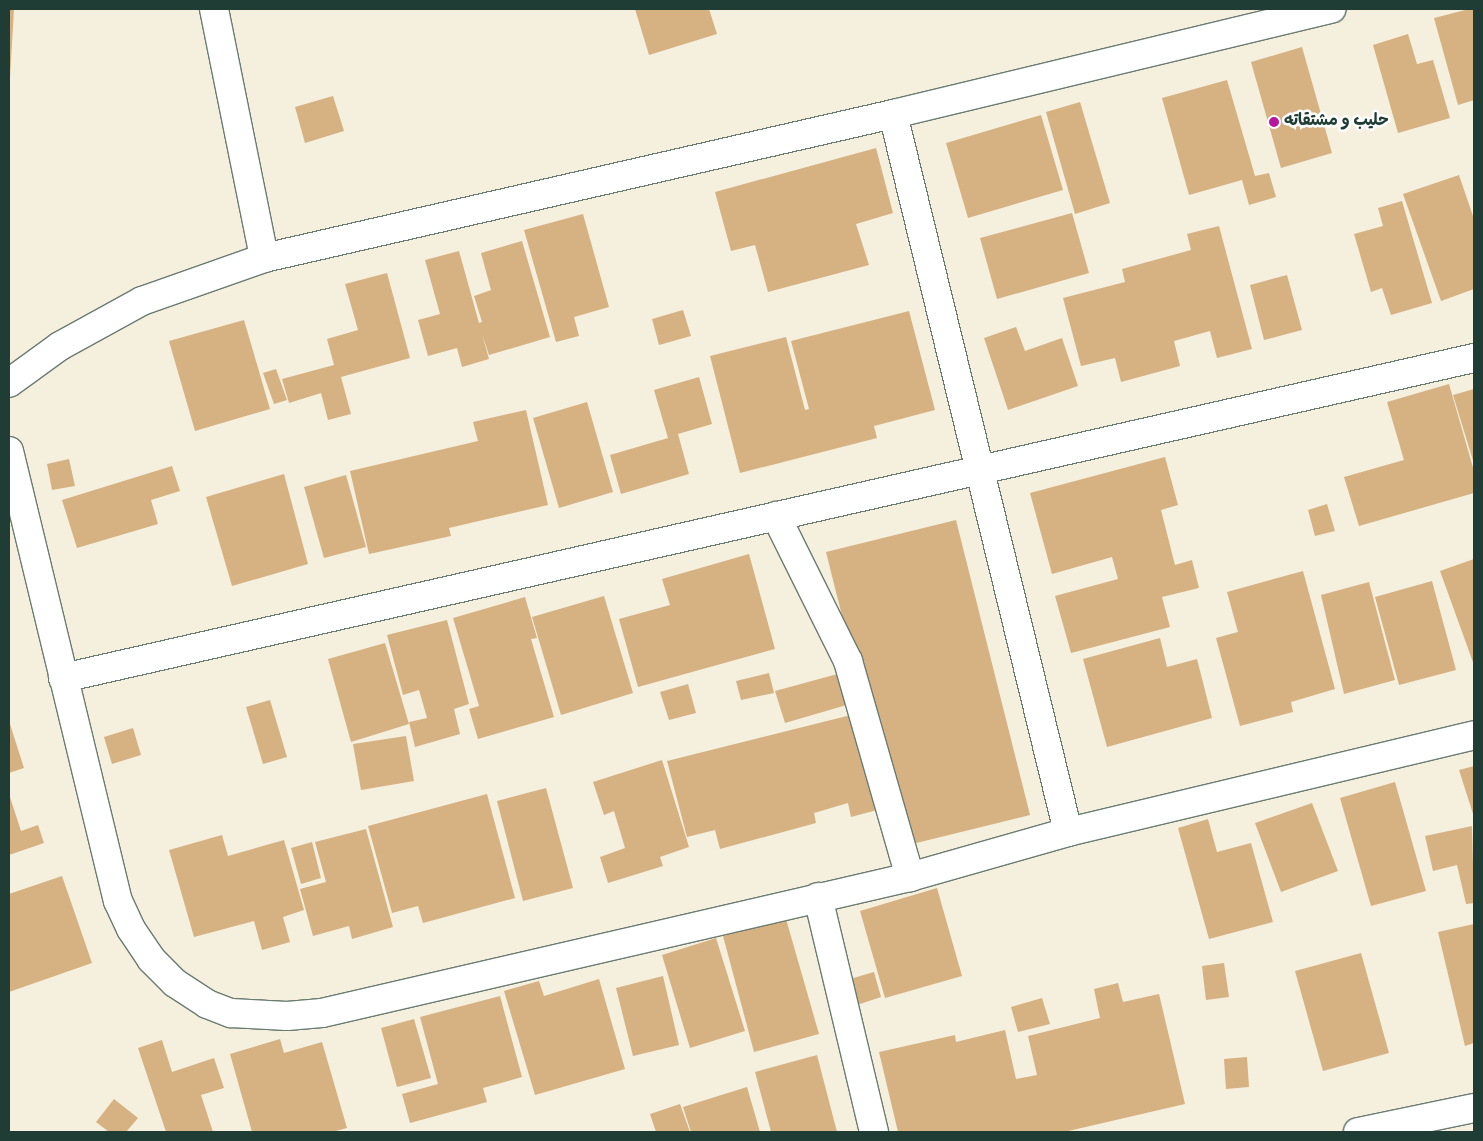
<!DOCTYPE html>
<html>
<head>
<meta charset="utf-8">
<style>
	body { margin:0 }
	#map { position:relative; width:1483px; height:1141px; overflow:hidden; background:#f5efde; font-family:Dekko,"Playpen Sans Arabic",sans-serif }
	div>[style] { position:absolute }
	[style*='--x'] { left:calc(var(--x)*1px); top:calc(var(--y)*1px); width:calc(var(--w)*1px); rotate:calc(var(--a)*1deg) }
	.building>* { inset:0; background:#d6b283 }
	.roads { filter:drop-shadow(1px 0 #6a7b70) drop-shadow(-1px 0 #6a7b70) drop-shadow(0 1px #6a7b70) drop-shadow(0 -1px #6a7b70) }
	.minor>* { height:28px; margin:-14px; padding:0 14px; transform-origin:14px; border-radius:14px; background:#fff }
	.secondary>* { height:28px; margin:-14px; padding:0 14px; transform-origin:14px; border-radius:14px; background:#fff }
	.dots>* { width:14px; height:14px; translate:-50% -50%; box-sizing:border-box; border:2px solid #fff; border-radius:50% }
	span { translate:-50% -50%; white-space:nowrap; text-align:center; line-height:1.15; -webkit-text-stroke:5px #fff; paint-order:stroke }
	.poi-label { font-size:16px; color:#1f3d34; font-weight:700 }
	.left { translate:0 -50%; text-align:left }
	.frame { position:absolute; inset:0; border:10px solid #1f3d34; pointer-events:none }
</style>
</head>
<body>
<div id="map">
	<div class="building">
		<i style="clip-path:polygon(9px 9px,14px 9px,10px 78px,9px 78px)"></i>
		<i style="clip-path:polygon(635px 9px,709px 9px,717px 34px,649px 55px)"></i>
		<i style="clip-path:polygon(1469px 9px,1474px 9px,1474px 100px,1458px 105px,1434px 18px)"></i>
		<i style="clip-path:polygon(1408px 34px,1417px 64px,1433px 60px,1450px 118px,1398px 133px,1373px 45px)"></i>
		<i style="clip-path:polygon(1302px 47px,1332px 153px,1281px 168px,1251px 62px)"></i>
		<i style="clip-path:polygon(1227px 80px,1255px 176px,1269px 173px,1276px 197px,1249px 205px,1242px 180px,1189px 195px,1162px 98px)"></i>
		<i style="clip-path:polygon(333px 96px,344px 131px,305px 143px,295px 107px)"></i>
		<i style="clip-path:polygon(1080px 102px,1110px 203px,1075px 214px,1046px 112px)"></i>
		<i style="clip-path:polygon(1041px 115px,1063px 190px,968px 218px,946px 143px)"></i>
		<i style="clip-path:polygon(876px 148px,893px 213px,856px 224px,869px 265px,768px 292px,755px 245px,731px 251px,715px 192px)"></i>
		<i style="clip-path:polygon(1459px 175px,1474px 219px,1474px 289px,1441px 301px,1403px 194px)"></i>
		<i style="clip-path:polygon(1402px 201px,1432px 303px,1391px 315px,1382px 288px,1371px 292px,1354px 234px,1383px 226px,1378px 208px)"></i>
		<i style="clip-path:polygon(1072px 213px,1089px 273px,997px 299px,980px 238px)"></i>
		<i style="clip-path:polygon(583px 214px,609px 307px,574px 317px,579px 336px,556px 342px,524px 230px)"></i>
		<i style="clip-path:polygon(1219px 226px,1252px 349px,1217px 358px,1210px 331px,1174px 341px,1180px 366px,1121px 382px,1115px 358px,1081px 366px,1063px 298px,1125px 282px,1122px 269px,1191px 250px,1187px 234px)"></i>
		<i style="clip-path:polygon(522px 241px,550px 337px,489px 355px,482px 334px,489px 359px,462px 367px,457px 348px,428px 356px,418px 320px,440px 314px,425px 260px,459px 251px,479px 323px,482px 322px,474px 296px,491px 290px,481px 253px)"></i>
		<i style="clip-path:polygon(387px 273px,410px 358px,341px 377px,351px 414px,328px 420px,321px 393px,289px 403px,282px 379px,334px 365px,327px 339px,358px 330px,345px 284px)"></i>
		<i style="clip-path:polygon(1287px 275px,1302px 330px,1264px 340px,1250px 285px)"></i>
		<i style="clip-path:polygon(683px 310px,691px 336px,659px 345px,652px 319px)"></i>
		<i style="clip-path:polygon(909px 311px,935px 410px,874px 426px,877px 438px,740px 473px,710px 356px,786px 337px,805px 410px,809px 409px,791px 341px)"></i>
		<i style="clip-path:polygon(244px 320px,270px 409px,195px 431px,169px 341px)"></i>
		<i style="clip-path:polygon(1016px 327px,1025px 351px,1062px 338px,1078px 386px,1008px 410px,984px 338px)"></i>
		<i style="clip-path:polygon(276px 369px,287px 400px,274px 404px,263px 373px)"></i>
		<i style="clip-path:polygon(699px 377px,712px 424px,678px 434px,689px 474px,621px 494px,610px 455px,668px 438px,654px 390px)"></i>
		<i style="clip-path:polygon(1449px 384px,1474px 471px,1474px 493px,1359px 526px,1344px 477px,1404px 460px,1387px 402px)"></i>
		<i style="clip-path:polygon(1474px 389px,1474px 464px,1453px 395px)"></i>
		<i style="clip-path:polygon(587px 402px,613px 492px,559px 508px,533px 418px)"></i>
		<i style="clip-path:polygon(526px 410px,548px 505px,449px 528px,451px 536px,369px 554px,350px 471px,478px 441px,473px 422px)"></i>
		<i style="clip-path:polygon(1165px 457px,1178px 505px,1161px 510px,1175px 565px,1192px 560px,1199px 588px,1162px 597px,1170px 627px,1071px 653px,1055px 596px,1118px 579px,1112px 557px,1052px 574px,1030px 493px)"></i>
		<i style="clip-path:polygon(69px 459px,75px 486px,52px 490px,47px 464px)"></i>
		<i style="clip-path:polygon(172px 466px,180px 491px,151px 500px,158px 524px,77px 548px,62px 500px)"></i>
		<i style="clip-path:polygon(284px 474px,308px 564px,232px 586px,206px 497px)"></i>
		<i style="clip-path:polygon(346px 475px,366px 547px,324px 558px,304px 487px)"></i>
		<i style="clip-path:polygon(1327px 504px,1335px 531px,1315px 536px,1308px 510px)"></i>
		<i style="clip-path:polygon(956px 520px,1030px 815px,900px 847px,826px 552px)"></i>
		<i style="clip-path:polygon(749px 554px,775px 649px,638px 687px,619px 619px,670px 605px,662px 579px)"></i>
		<i style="clip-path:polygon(1474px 559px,1474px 665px,1440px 571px)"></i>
		<i style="clip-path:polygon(1303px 571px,1335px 689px,1291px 702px,1293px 712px,1240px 726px,1216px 638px,1238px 632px,1227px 592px)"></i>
		<i style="clip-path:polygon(1432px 581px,1456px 670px,1399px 685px,1375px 597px)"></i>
		<i style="clip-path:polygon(1369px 582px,1395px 680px,1344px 694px,1321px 595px)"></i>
		<i style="clip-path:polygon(604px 596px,633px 693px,561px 715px,532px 617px)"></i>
		<i style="clip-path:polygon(525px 597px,537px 638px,531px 639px,554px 717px,478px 739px,469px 709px,479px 706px,453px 618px)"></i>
		<i style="clip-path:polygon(447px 620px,469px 704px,454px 709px,460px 734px,415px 747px,409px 722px,427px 718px,419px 690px,403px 695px,387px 635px)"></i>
		<i style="clip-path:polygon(1160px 638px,1167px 667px,1197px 659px,1212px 718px,1107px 747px,1083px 659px)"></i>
		<i style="clip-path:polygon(385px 643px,409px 724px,351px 742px,328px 659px)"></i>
		<i style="clip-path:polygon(769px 673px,774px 693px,741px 700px,736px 681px)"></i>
		<i style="clip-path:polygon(841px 673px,850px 704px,785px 723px,775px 691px)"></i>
		<i style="clip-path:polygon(688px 684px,696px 713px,669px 720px,660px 692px)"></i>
		<i style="clip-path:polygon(270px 700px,287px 757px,263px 764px,246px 707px)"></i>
		<i style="clip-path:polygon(855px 714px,877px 810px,851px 817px,848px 803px,814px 813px,816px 823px,720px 849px,715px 830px,687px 837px,667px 761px)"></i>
		<i style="clip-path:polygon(9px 721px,24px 768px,9px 773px)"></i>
		<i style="clip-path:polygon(133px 728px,141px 755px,112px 764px,104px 737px)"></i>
		<i style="clip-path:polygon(406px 736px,414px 781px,361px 790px,353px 744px)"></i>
		<i style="clip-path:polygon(662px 760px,689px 847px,660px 857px,663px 866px,608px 883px,600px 857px,625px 848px,614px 811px,604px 815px,593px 782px)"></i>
		<i style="clip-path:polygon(1474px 766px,1474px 817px,1459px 770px)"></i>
		<i style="clip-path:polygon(1395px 782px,1426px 891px,1371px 906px,1340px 798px)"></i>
		<i style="clip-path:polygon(546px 788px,573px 888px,523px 901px,497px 801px)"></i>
		<i style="clip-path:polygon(9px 794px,21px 831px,38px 825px,44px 843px,9px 855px)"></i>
		<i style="clip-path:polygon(487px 794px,515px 898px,423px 923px,418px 906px,392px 913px,368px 826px)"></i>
		<i style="clip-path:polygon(1312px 803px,1338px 871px,1281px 892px,1255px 823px)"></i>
		<i style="clip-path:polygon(1208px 819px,1217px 852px,1251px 843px,1273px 922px,1209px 939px,1178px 828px)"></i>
		<i style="clip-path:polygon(1472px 826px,1474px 903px,1466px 904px,1457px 865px,1433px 871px,1425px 836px)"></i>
		<i style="clip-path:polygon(366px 829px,393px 927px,352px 939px,349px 926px,313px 936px,300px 889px,326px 882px,315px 842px)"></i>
		<i style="clip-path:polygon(222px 835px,228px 856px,284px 840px,304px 910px,283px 917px,290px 942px,262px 950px,254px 921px,194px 937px,169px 850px)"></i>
		<i style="clip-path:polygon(312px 842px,321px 878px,301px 884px,291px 848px)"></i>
		<i style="clip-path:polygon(62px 876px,92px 963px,9px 992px,9px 894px)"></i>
		<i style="clip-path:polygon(937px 888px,962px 976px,885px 998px,860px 911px)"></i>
		<i style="clip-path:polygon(786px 919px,819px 1034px,754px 1052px,723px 936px)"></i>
		<i style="clip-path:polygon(1474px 924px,1474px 1043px,1465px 1046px,1438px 932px)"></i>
		<i style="clip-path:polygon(716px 938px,745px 1031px,690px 1048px,662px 955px)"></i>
		<i style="clip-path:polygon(1361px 953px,1389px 1053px,1323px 1071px,1295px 971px)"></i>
		<i style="clip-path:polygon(1224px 963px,1229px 997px,1206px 1000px,1202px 966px)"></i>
		<i style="clip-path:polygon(874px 972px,881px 997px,857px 1005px,850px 979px)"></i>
		<i style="clip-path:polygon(663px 976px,679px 1045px,633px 1056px,616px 988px)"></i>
		<i style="clip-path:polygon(599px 979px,625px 1069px,535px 1095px,504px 991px,539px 981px,544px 996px)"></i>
		<i style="clip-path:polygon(1118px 983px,1123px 1002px,1159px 994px,1185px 1104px,1064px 1132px,898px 1132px,879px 1052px,955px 1035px,956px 1042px,1005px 1030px,1016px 1079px,1037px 1075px,1028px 1036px,1100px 1018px,1094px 989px)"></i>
		<i style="clip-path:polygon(500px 996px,522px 1077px,483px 1088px,487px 1102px,410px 1123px,402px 1094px,438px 1084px,420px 1017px)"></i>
		<i style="clip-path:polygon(1042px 998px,1050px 1024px,1018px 1032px,1011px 1007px)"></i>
		<i style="clip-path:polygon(414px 1019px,431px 1078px,397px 1087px,381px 1028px)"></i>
		<i style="clip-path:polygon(280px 1039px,284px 1053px,322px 1042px,347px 1128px,332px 1132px,252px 1132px,230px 1054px)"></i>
		<i style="clip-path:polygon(162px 1040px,172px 1072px,214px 1058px,224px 1088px,201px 1095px,213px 1132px,166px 1132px,138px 1048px)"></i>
		<i style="clip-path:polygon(817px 1055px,837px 1132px,771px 1132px,755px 1072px)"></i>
		<i style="clip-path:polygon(1247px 1057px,1249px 1087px,1226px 1089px,1224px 1059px)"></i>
		<i style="clip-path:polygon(747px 1087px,760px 1132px,691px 1132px,683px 1107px)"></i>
		<i style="clip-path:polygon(114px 1099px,138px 1118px,126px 1132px,109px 1132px,96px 1122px)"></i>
		<i style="clip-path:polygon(680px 1104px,690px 1132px,656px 1132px,650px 1114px)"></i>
	</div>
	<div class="roads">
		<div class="minor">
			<i style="--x:214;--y:9;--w:254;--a:78.6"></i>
			<i style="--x:893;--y:114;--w:739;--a:76.3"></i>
			<i style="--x:9;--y:451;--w:463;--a:76.4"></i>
			<i style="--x:118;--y:901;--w:31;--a:65"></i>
			<i style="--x:131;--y:929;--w:36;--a:56"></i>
			<i style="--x:151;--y:959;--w:34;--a:45"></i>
			<i style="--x:175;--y:983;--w:38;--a:33"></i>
			<i style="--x:207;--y:1004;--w:26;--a:21"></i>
			<i style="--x:231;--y:1013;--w:56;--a:3.1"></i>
			<i style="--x:287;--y:1016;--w:35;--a:-5"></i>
			<i style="--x:322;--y:1013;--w:604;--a:-13.02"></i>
			<i style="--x:910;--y:877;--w:164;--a:-15.9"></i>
			<i style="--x:1068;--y:832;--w:417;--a:-13.4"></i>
			<i style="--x:776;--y:516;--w:162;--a:63.6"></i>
			<i style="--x:848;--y:661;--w:225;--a:74"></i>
			<i style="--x:63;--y:678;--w:1447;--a:-12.78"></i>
			<i style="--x:818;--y:897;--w:242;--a:76.6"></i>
			<i style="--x:1358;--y:1132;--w:118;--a:-11.7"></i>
		</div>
		<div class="secondary">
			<i style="--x:9;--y:383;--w:63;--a:-36"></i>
			<i style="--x:60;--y:346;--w:94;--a:-28.8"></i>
			<i style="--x:142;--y:301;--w:129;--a:-19.4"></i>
			<i style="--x:264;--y:258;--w:645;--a:-12.89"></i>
			<i style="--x:893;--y:114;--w:451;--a:-13.5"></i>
		</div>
	</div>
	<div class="dots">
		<i style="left:1274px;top:122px;background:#b5179e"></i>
	</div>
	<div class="poi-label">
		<span class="left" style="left:1284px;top:122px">حليب و مشتقاته</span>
	</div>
	<div class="frame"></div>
</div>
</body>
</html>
